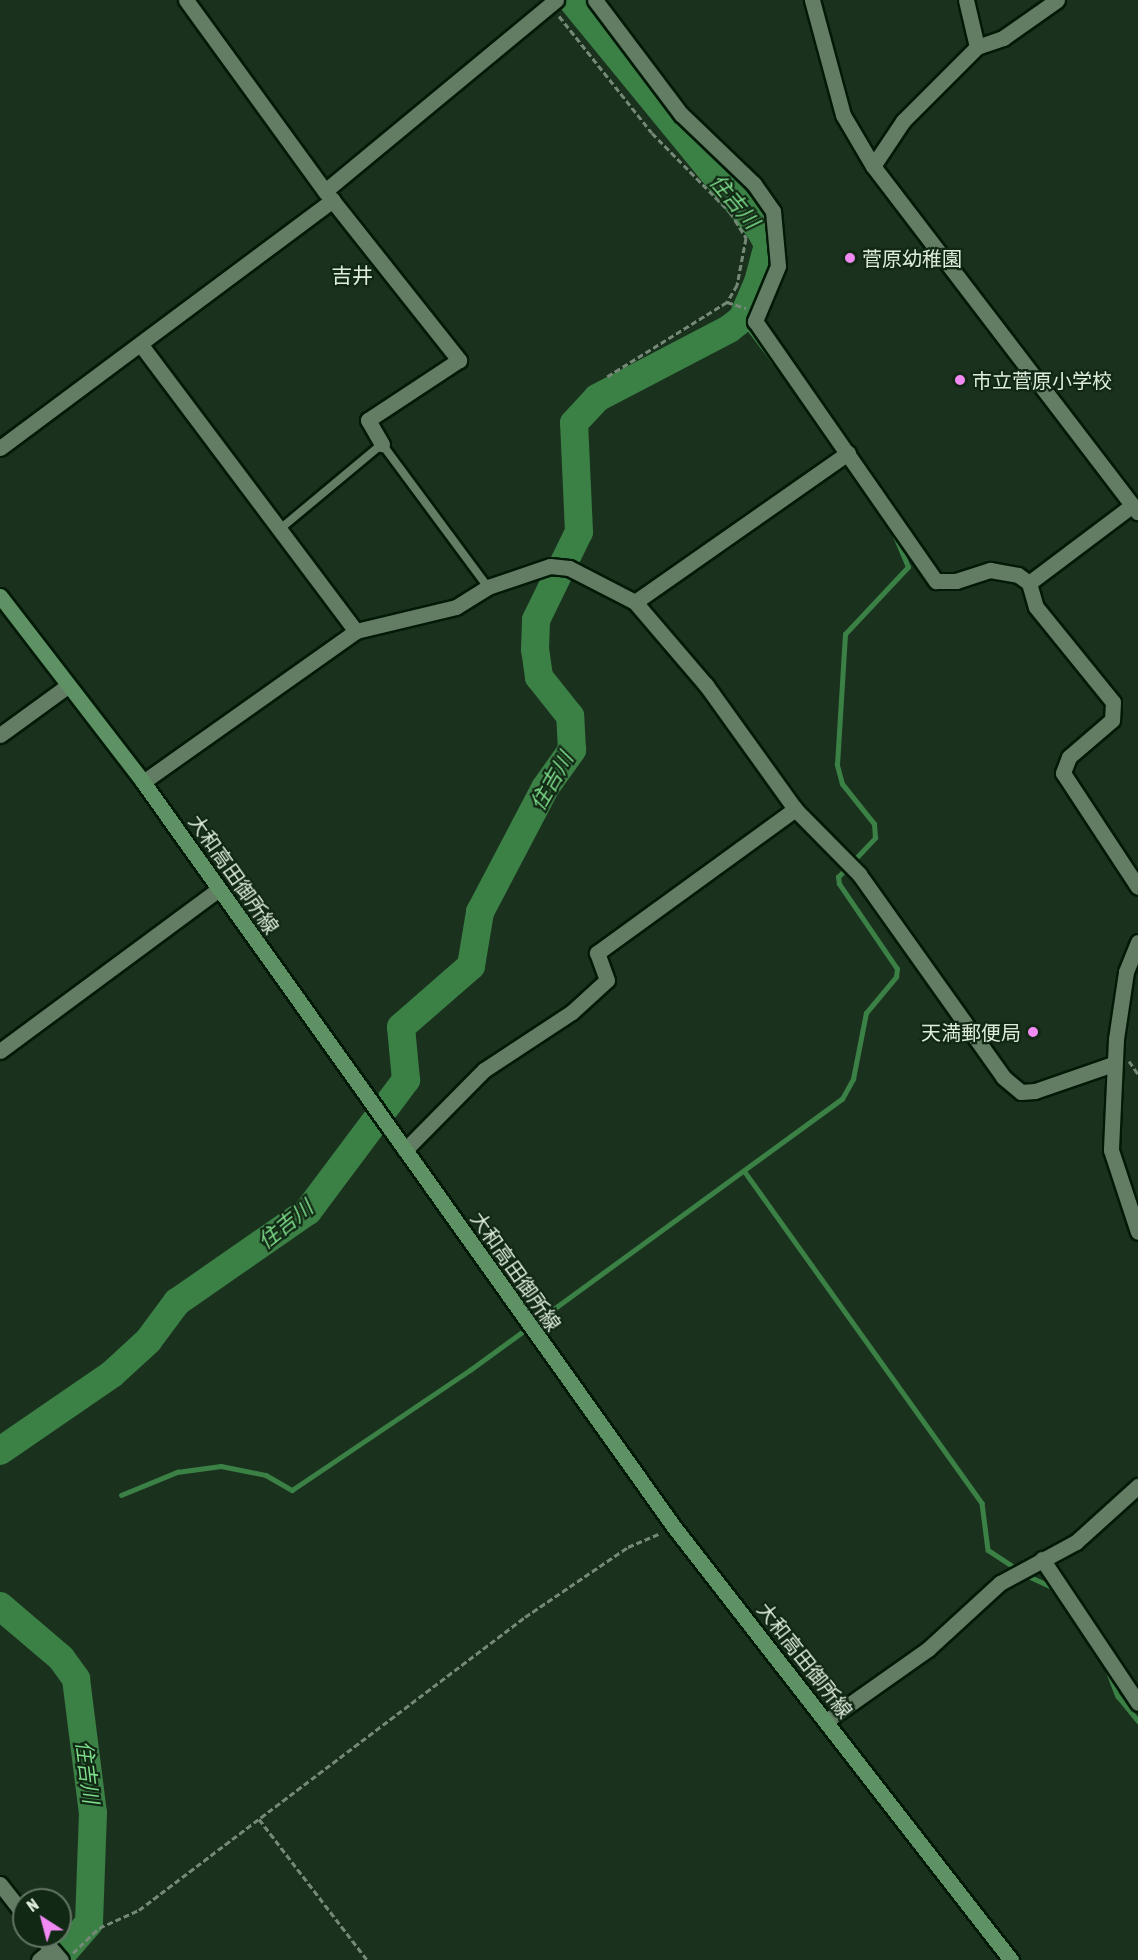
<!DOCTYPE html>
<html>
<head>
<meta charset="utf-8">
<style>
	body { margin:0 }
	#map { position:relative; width:1138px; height:1960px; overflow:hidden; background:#1a321d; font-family:"Asap Condensed","Noto Sans JP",sans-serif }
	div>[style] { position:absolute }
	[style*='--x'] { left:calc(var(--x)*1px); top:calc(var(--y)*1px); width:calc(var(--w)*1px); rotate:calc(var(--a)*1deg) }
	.stream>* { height:4.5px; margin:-2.25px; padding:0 2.25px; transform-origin:2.25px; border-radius:2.25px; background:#3b8146 }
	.river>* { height:28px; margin:-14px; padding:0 14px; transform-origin:14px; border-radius:14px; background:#3b8146 }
	.path>* { height:3px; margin-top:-1.5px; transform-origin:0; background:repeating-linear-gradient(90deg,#768978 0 6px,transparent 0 9px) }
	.roads { filter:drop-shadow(2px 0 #031907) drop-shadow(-2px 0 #031907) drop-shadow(0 2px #031907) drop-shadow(0 -2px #031907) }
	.service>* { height:8px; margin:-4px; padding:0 4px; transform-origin:4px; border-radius:4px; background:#637d65 }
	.minor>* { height:15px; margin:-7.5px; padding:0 7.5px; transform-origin:7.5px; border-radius:7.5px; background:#637d65 }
	.secondary>* { height:15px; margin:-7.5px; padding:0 7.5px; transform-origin:7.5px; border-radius:7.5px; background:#5e9265 }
	.dots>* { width:16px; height:16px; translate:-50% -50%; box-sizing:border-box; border:3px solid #112814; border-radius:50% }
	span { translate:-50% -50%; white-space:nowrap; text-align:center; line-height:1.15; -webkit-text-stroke:4.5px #112814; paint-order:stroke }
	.poi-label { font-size:20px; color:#deecde }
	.left { translate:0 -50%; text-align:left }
	.right { translate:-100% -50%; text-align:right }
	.street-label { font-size:20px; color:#deecde }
	.water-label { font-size:21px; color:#7edd8b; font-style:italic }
	.neighbourhood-label { font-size:21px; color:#deecde }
	.north { position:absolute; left:12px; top:1888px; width:60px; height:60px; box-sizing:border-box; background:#112814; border:2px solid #637665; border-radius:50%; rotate:324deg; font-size:16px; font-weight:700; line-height:24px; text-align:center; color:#deecde }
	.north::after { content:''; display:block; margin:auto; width:21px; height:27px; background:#f28af3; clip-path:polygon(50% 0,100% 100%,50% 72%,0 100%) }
</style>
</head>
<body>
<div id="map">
	<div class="stream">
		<i style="--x:742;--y:319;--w:66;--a:53"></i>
		<i style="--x:745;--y:1172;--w:407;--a:54.4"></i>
		<i style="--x:982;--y:1503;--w:47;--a:82.7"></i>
		<i style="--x:988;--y:1550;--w:35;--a:33"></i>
		<i style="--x:121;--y:1495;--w:61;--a:-22.3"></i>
		<i style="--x:177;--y:1472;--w:44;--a:-7.8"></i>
		<i style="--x:221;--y:1466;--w:46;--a:11.3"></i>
		<i style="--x:266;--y:1475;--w:30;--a:30"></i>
		<i style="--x:292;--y:1490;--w:215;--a:-34"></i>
		<i style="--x:470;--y:1370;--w:460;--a:-36.1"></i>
		<i style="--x:842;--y:1099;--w:23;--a:-61"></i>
		<i style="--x:853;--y:1079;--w:67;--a:-78.9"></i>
		<i style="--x:866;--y:1013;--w:47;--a:-50.2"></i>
		<i style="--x:896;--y:977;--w:8;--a:-83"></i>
		<i style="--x:897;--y:969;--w:103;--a:-124.3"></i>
		<i style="--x:839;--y:884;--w:7;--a:-98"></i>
		<i style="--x:838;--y:877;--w:54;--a:-46.5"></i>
		<i style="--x:875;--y:838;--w:14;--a:-94"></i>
		<i style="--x:874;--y:824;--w:51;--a:-128.7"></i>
		<i style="--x:842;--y:784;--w:20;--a:-105"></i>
		<i style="--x:837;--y:765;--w:131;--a:-86.5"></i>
		<i style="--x:845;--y:634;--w:92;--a:-46.8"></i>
		<i style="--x:908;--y:567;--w:36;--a:-113"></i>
		<i style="--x:1024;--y:1574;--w:31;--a:25"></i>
		<i style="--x:1052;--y:1587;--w:18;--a:56"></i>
		<i style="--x:1107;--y:1668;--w:30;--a:69"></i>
		<i style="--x:1118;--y:1696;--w:32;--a:51"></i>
	</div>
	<div class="river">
		<i style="--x:0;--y:1451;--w:136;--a:-34.5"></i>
		<i style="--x:112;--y:1374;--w:49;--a:-42.5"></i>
		<i style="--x:148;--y:1341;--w:49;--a:-53.4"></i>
		<i style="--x:177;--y:1302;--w:160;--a:-34.8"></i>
		<i style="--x:308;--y:1211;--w:164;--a:-53.2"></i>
		<i style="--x:406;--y:1080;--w:53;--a:-95.4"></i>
		<i style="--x:401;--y:1027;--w:93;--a:-41.1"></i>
		<i style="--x:471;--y:966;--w:55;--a:-80.5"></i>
		<i style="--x:480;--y:912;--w:140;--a:-62.3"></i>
		<i style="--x:545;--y:788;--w:47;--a:-54.6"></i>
		<i style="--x:572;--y:750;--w:34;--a:-93"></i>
		<i style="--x:570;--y:716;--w:50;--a:-128.5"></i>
		<i style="--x:539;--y:677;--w:27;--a:-98"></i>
		<i style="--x:535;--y:650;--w:30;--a:-88"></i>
		<i style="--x:536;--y:620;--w:98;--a:-64"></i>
		<i style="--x:579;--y:532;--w:109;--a:-92.6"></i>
		<i style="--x:574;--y:423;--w:34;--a:-47"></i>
		<i style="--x:597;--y:398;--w:149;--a:-27.6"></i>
		<i style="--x:729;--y:329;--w:16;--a:-38"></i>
		<i style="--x:742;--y:319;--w:40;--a:-66.6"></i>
		<i style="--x:758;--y:282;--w:39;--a:-75"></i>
		<i style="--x:768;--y:244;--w:16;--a:-120"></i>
		<i style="--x:760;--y:230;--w:297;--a:-129.3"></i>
		<i style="--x:0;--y:1606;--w:80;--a:40.4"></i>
		<i style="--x:61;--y:1658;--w:26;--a:54"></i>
		<i style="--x:76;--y:1679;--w:135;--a:82.8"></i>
		<i style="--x:93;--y:1813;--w:110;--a:92.1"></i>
		<i style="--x:89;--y:1923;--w:49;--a:130.9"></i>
	</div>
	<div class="path">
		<i style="--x:559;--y:16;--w:149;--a:51.5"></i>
		<i style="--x:652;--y:133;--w:111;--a:45.4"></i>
		<i style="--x:730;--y:212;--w:31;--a:58"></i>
		<i style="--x:746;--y:238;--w:48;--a:100.8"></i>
		<i style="--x:737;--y:285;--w:20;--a:120"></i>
		<i style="--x:727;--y:302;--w:144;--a:148.1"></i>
		<i style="--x:727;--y:302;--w:20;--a:18"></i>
		<i style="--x:1129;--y:1061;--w:16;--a:55"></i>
		<i style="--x:259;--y:1819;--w:178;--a:52.5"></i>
		<i style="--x:73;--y:1953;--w:36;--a:-44"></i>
		<i style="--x:99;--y:1928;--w:44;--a:-24.2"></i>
		<i style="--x:139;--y:1910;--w:485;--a:-37.2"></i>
		<i style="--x:525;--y:1617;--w:125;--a:-34.2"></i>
		<i style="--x:628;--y:1547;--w:36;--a:-23"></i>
	</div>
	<div class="roads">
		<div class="service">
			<i style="--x:280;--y:529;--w:133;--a:-39.8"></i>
			<i style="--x:382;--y:444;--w:178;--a:53.5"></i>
		</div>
		<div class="minor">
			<i style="--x:186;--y:0;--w:236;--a:54"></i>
			<i style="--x:325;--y:191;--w:216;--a:51.6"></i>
			<i style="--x:459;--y:360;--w:109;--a:146.6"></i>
			<i style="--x:368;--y:420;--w:28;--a:60"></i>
			<i style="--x:595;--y:0;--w:143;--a:53"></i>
			<i style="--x:681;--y:114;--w:101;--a:43.8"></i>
			<i style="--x:754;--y:184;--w:33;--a:55"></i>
			<i style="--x:773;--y:211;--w:55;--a:84.8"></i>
			<i style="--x:778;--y:266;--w:60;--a:112.7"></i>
			<i style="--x:755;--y:321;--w:317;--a:55.2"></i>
			<i style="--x:936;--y:581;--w:20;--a:0"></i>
			<i style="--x:956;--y:581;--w:36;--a:-18"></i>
			<i style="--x:990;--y:570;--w:28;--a:10"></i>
			<i style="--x:1018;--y:575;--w:14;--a:36"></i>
			<i style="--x:1029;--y:583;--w:25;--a:74"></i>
			<i style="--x:1036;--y:607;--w:122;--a:51"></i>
			<i style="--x:1113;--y:702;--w:18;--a:93"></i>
			<i style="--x:1112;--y:720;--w:57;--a:139.3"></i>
			<i style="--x:1069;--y:757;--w:17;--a:111"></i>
			<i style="--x:1063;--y:773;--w:136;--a:56.7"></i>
			<i style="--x:812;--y:0;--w:119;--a:74.9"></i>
			<i style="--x:843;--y:115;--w:59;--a:59.5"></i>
			<i style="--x:873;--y:166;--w:436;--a:52.6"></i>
			<i style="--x:966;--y:0;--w:48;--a:76.8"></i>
			<i style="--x:873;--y:166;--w:54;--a:-56.3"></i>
			<i style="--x:903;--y:121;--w:105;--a:-45"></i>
			<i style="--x:977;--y:47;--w:28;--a:-19"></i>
			<i style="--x:1003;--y:38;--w:66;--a:-35.1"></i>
			<i style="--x:325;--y:191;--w:300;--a:-39.6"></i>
			<i style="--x:141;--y:345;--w:358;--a:53.1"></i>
			<i style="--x:0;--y:448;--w:415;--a:-36.7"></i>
			<i style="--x:1029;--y:583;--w:126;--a:-37"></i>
			<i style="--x:635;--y:602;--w:260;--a:-35"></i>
			<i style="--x:0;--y:735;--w:82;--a:-36"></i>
			<i style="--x:143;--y:782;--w:261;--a:-35.3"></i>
			<i style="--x:356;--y:631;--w:103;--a:-13.5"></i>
			<i style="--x:456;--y:607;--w:38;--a:-32"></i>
			<i style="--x:488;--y:587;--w:65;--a:-18.7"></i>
			<i style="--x:550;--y:566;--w:19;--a:6"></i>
			<i style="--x:569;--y:568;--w:74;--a:27.3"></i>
			<i style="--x:635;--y:602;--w:109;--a:49.5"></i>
			<i style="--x:706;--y:685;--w:153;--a:54.3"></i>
			<i style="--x:795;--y:809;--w:91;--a:45.4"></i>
			<i style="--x:859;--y:874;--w:249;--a:54.6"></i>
			<i style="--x:1003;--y:1077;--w:23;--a:40"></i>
			<i style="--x:1021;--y:1092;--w:14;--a:-4"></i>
			<i style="--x:1035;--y:1091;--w:83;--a:-19.1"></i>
			<i style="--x:1138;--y:942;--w:32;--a:112"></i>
			<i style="--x:1126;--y:972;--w:68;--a:98.5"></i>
			<i style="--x:1116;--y:1039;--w:111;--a:92.6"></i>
			<i style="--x:1111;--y:1150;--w:86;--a:71.8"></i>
			<i style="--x:0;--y:1051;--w:272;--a:-36.5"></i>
			<i style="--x:405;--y:1150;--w:112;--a:-45.4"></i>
			<i style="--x:484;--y:1070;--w:105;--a:-33.4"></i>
			<i style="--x:572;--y:1012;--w:47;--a:-42.4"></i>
			<i style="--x:607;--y:980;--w:29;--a:-110"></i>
			<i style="--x:597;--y:953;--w:245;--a:-36"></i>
			<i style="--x:1042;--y:1559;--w:173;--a:56.3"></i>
			<i style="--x:826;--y:1721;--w:125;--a:-35.2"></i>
			<i style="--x:928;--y:1649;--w:98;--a:-42.5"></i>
			<i style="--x:1000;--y:1583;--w:86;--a:-28.3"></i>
			<i style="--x:1076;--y:1542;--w:84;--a:-42.1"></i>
			<i style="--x:0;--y:1884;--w:39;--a:52"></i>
			<i style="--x:40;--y:1936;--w:32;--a:49"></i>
			<i style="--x:39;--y:1960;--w:16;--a:-40"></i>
		</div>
		<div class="secondary">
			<i style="--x:0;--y:596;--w:235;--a:52.4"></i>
			<i style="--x:143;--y:782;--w:915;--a:54.52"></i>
			<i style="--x:674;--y:1527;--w:549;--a:52.11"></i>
		</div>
	</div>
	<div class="dots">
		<i style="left:850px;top:258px;background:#f28af3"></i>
		<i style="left:960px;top:380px;background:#f28af3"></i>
		<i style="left:1033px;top:1032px;background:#f28af3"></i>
	</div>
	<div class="poi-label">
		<span class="left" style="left:862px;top:258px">菅原幼稚園</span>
		<span class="left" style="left:972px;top:380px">市立菅原小学校</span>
		<span class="right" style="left:1021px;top:1032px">天満郵便局</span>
	</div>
	<div class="street-label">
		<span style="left:234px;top:874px;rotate:55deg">大和高田御所線</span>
		<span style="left:516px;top:1271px;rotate:55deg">大和高田御所線</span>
		<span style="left:805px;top:1660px;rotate:52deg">大和高田御所線</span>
	</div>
	<div class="water-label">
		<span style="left:735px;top:201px;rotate:50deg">住吉川</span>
		<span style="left:551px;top:781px;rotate:-60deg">住吉川</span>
		<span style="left:285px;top:1224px;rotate:-39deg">住吉川</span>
		<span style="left:88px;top:1772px;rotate:83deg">住吉川</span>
	</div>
	<div class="neighbourhood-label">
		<span style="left:352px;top:275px">吉井</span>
	</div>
	<div class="north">N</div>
</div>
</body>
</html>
